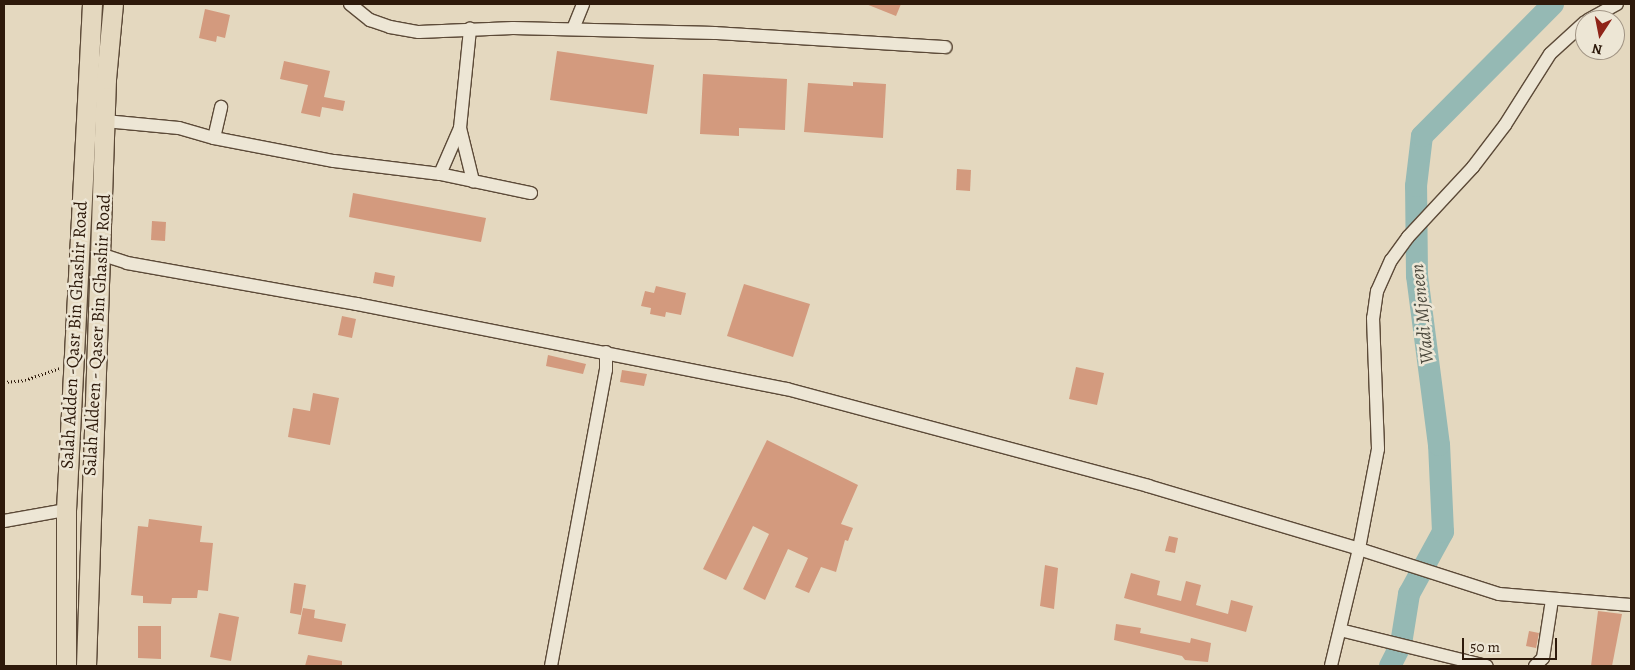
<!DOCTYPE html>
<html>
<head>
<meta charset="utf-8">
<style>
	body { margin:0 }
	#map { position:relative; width:1635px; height:670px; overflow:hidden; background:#e4d8bf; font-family:Alegreya,serif }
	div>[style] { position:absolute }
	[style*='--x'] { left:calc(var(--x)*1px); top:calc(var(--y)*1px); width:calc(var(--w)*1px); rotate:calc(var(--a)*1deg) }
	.river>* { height:22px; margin:-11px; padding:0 11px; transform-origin:11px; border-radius:11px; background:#95b9b4 }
	.building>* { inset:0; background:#d39a7e }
	.path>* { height:2.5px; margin-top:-1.25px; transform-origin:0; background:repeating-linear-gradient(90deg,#2e1a0b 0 1px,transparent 0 3.5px) }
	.roads { filter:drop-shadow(1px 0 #5c4a38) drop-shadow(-1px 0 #5c4a38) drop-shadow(0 1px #5c4a38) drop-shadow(0 -1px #5c4a38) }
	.minor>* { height:12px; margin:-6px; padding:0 6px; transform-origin:6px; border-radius:6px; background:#ede6d5 }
	.highway>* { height:19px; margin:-9.5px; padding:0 9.5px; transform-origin:9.5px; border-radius:9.5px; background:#e4d8bf }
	span { translate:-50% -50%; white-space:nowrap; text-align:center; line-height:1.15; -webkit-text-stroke:5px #ede6d5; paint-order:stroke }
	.street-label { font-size:18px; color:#2e1a0b }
	.water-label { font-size:19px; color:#4d4a3e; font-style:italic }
	.frame { position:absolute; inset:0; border:5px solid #2e1a0b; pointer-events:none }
	.north { position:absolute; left:1575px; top:10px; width:50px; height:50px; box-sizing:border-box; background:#ede6d5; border:1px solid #a19484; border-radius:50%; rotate:191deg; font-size:14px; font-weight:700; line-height:20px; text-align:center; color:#2e1a0b }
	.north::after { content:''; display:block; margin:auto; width:18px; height:22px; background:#8f2418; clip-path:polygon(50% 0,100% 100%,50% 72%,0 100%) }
	.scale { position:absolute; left:1462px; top:638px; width:95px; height:22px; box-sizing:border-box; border:2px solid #2e1a0b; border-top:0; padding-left:6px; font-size:15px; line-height:18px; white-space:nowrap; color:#2e1a0b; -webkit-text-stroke:4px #ede6d5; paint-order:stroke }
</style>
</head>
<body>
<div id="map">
	<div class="river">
		<i style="--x:1390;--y:666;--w:25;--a:-63"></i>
		<i style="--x:1401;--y:644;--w:51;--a:-80.9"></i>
		<i style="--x:1409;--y:594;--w:71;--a:-61.3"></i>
		<i style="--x:1443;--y:532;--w:87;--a:-92.6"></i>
		<i style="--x:1439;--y:445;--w:170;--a:-97.4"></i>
		<i style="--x:1417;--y:276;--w:90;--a:-90.6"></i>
		<i style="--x:1416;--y:186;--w:50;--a:-83.2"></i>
		<i style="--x:1422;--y:136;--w:186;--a:-45.2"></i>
	</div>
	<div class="building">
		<i style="clip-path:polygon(866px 4px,901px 4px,896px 16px)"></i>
		<i style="clip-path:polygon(205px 9px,230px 15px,225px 38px,217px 36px,216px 42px,199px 38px)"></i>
		<i style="clip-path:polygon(557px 51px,654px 65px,647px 114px,550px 100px)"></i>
		<i style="clip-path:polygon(284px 61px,330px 71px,324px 97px,345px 101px,343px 111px,322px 107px,320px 117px,301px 113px,308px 85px,280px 79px)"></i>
		<i style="clip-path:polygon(703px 74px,787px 79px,785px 130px,739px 128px,739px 136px,700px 134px)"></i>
		<i style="clip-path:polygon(853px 82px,886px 84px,883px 138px,804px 132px,808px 83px,853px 86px)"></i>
		<i style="clip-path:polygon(957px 169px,971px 170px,970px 191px,956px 190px)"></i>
		<i style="clip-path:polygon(353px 193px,486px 218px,481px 242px,349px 217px)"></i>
		<i style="clip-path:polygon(152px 221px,166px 222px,165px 241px,151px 240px)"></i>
		<i style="clip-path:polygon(375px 272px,395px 276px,393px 287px,373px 283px)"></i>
		<i style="clip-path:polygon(744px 284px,810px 304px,793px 357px,727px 336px)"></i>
		<i style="clip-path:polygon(656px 286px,686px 293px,681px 315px,666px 312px,665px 317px,650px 314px,651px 308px,641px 306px,645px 291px,654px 293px)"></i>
		<i style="clip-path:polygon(342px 316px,356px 319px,352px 338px,338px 335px)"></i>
		<i style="clip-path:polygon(548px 355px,586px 364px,583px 374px,546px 366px)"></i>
		<i style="clip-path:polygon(1076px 367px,1104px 373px,1097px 405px,1069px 399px)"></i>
		<i style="clip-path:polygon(622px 370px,647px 374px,644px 386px,620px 382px)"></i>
		<i style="clip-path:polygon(313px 393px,339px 398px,330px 445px,288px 437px,293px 408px,310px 411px)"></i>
		<i style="clip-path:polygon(767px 440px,858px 485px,841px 524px,853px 528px,848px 541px,845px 540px,836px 572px,821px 567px,809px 593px,795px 587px,808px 558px,788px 549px,765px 600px,743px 589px,769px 534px,753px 526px,726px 580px,703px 569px)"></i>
		<i style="clip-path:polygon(149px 519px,202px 526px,200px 542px,213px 543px,208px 591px,198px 590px,197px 598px,172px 598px,171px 604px,143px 603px,143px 596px,131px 595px,138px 526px,148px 527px)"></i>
		<i style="clip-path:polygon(1169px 536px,1178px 538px,1175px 553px,1165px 551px)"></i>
		<i style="clip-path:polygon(1045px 565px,1058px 568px,1054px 609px,1040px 606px)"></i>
		<i style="clip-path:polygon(1131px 573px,1160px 581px,1157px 595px,1181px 601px,1186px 581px,1201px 585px,1196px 605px,1228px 614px,1231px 600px,1253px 606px,1246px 632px,1124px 598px)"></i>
		<i style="clip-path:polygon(294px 583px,306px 585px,301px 615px,290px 613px)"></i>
		<i style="clip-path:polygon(303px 608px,315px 610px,314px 618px,346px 624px,342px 642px,298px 634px)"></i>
		<i style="clip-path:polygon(1598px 611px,1622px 614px,1612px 666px,1591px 666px)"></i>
		<i style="clip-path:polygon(219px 613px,239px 617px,231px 661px,210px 657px)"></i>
		<i style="clip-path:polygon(1116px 624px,1141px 628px,1140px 633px,1190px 643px,1191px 638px,1211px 643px,1208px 662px,1185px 660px,1182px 656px,1114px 640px)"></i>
		<i style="clip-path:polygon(138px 626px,161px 626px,161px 659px,138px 658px)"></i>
		<i style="clip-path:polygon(1529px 631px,1539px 633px,1536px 648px,1526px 646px)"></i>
		<i style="clip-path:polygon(308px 655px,342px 661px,342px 666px,305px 666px)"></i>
	</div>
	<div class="path">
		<i style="--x:4;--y:382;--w:21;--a:-5"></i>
		<i style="--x:25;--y:380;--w:36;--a:-19"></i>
	</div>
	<div class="roads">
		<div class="minor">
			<i style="--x:350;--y:4;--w:26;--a:39"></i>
			<i style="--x:370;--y:20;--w:21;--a:19"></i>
			<i style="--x:390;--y:27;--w:29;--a:10"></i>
			<i style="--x:419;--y:32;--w:94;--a:-2.4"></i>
			<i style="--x:513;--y:28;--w:202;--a:1.4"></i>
			<i style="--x:715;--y:33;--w:231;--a:3.5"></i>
			<i style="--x:1588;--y:20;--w:33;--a:-29"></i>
			<i style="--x:1585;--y:22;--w:47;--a:137.6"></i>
			<i style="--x:1550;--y:54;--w:84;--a:122.4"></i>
			<i style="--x:1505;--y:125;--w:53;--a:127.3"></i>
			<i style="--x:1473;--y:167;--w:96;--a:132.9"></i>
			<i style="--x:1408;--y:237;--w:29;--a:126"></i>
			<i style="--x:1391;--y:260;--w:34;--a:114"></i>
			<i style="--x:1377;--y:291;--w:27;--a:98"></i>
			<i style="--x:1373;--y:318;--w:131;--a:87.8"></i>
			<i style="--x:1378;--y:449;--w:102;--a:100.8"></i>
			<i style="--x:1359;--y:549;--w:147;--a:17.8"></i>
			<i style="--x:1499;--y:594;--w:132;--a:4.8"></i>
			<i style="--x:573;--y:29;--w:27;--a:-68"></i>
			<i style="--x:105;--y:121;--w:74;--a:5.4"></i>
			<i style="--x:179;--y:128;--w:36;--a:16"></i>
			<i style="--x:214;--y:138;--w:122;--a:10.9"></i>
			<i style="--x:334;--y:161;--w:107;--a:7"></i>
			<i style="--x:440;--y:174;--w:93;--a:11.8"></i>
			<i style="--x:460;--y:128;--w:55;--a:76.2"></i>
			<i style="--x:214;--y:138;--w:32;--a:-77"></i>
			<i style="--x:440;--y:174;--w:50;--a:-66.5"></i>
			<i style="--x:460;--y:128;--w:100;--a:-84.2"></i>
			<i style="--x:100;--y:254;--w:28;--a:18"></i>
			<i style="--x:127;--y:263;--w:234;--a:10.1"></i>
			<i style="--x:357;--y:304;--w:438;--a:11.2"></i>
			<i style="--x:787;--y:389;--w:374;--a:15"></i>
			<i style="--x:1148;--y:486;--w:220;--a:16.6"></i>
			<i style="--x:1359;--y:549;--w:120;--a:103.5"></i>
			<i style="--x:4;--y:521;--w:63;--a:-10.1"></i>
			<i style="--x:1340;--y:630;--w:151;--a:13.8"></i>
			<i style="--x:551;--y:666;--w:301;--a:-79.5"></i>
			<i style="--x:606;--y:370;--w:18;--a:-90"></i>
			<i style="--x:1535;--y:666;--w:11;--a:-45"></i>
			<i style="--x:1543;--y:658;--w:59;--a:-81.2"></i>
		</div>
		<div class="highway">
			<i style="--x:66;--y:666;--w:156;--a:-90"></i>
			<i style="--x:66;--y:510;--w:507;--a:-87.06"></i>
			<i style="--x:86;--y:666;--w:587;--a:-88.05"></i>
			<i style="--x:106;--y:79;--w:75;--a:-84.7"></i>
		</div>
	</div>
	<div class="street-label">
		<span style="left:74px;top:335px;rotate:-87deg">Salah Adden -Qasr Bin Ghashir Road</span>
		<span style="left:97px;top:335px;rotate:-87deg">Salah Aldeen - Qaser Bin Ghashir Road</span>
	</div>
	<div class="water-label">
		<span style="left:1423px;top:314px;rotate:-96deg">Wadi Mjeneen</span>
	</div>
	<div class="frame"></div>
	<div class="north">N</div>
	<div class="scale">50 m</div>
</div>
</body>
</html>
